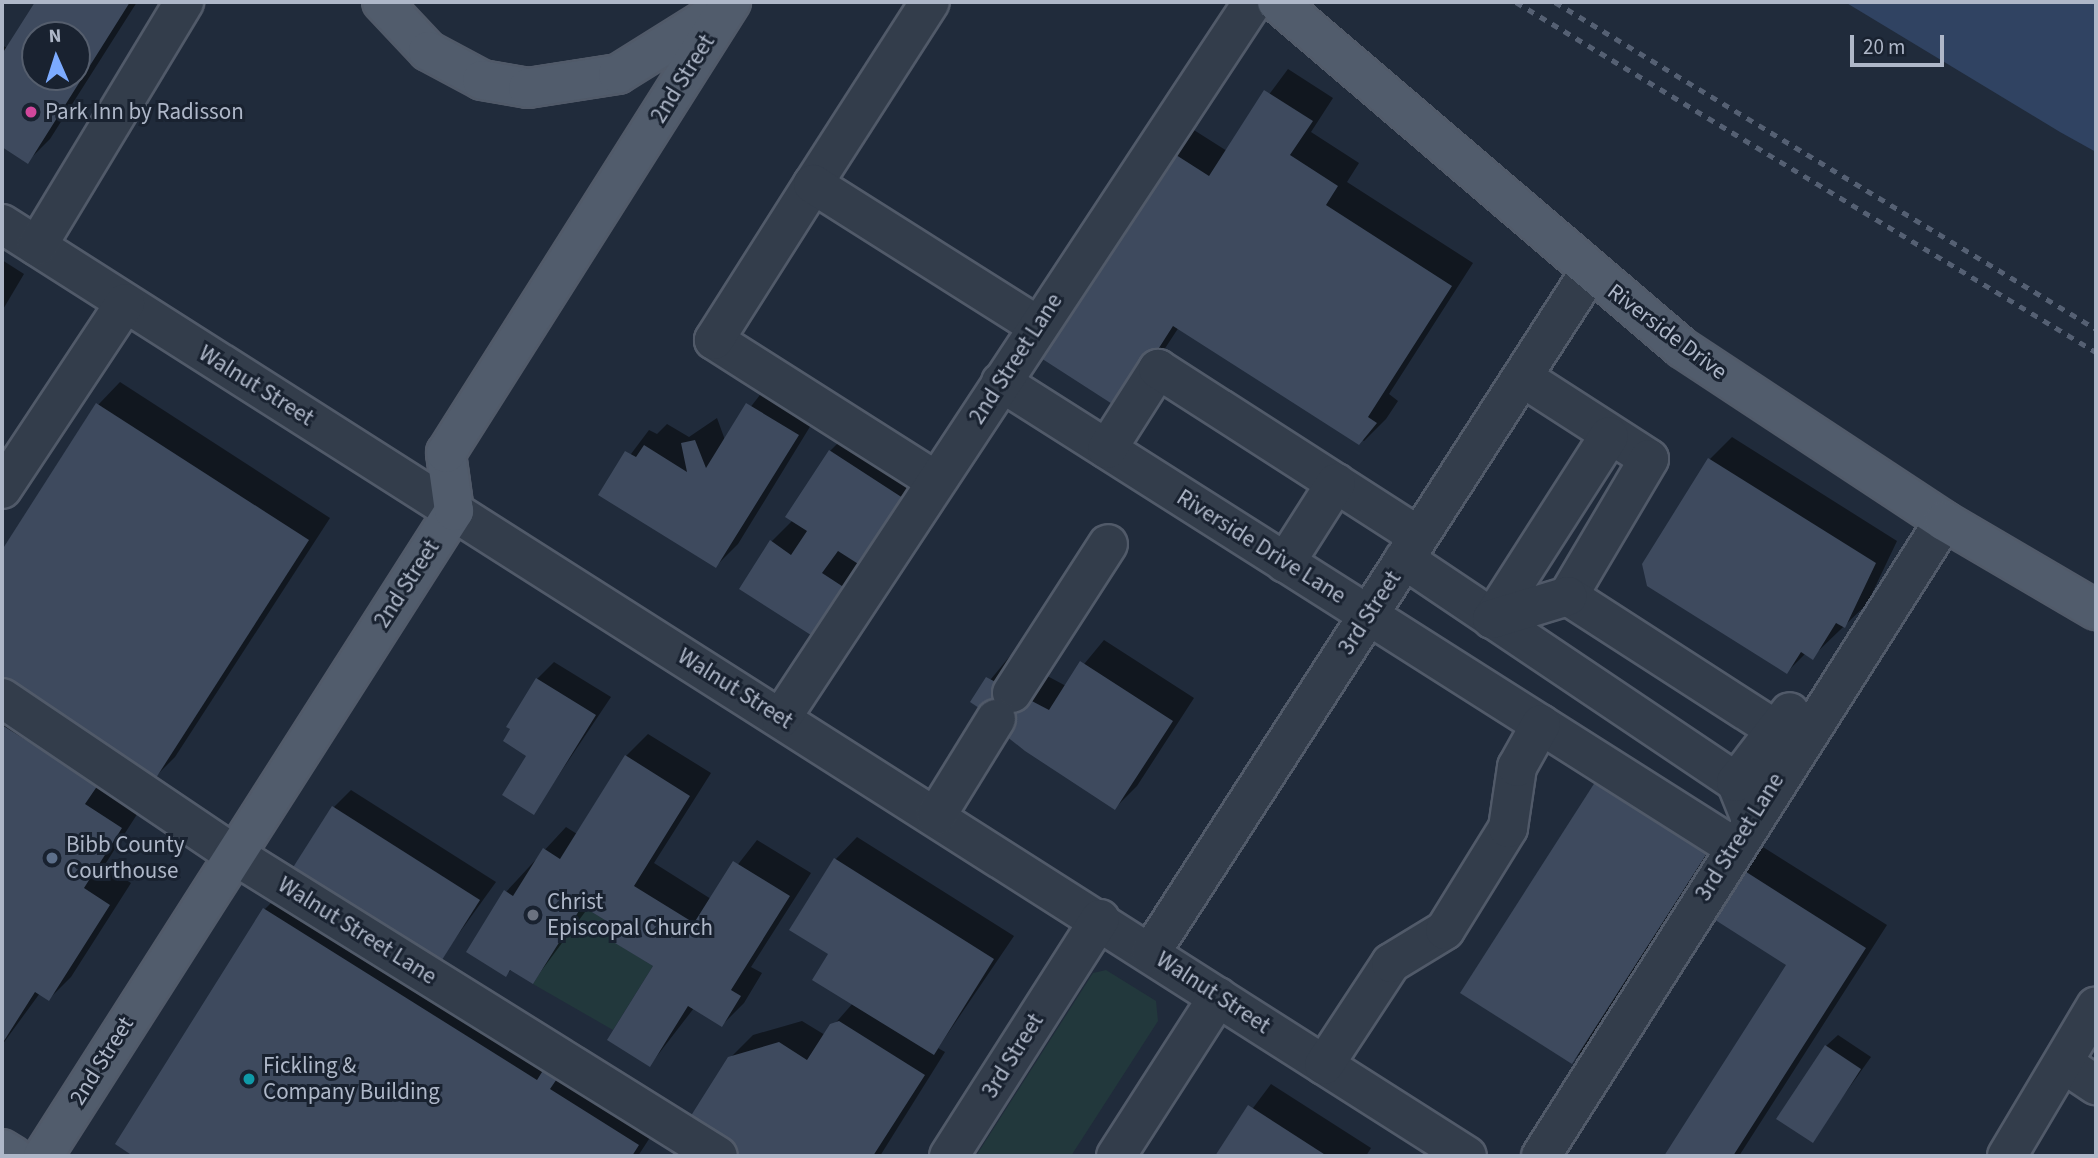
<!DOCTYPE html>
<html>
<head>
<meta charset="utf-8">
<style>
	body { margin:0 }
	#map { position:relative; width:2098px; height:1158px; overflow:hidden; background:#202b3b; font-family:"Source Sans 3",sans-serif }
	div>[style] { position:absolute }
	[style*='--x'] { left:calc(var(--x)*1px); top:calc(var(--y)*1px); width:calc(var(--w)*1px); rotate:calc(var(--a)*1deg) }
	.green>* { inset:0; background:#22383c }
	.water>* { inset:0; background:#304362 }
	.shadow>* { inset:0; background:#0007 }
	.building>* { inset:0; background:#3e4a5e }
	.roads { filter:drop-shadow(2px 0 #515a69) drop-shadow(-2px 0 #515a69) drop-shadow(0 2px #515a69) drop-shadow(0 -2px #515a69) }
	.minor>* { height:38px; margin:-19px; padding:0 19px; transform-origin:19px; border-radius:19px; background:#333d4b }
	.major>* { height:38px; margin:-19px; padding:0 19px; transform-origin:19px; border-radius:19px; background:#515c6c }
	.rail>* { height:5px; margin-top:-2.5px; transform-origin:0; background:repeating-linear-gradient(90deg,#556073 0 7px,transparent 0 14px) }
	.dots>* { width:19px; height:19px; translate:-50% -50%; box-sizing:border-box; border:4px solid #192230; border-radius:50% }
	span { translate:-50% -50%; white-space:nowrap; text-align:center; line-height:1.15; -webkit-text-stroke:6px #192230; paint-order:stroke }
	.street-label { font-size:23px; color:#aeb7c8 }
	.poi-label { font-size:23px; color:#aeb7c8 }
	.left { translate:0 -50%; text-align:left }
	.frame { position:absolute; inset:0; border:4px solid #aeb7c8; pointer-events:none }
	.north { position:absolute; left:21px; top:21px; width:70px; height:70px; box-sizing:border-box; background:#192230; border:2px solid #555e6d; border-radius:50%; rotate:357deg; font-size:19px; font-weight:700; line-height:28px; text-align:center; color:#aeb7c8 }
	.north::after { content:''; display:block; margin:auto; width:24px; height:32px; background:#7cabff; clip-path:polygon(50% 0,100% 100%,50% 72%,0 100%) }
	.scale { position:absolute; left:1850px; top:35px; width:94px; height:32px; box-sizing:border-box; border:4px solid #aeb7c8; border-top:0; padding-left:9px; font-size:21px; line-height:24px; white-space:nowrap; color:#aeb7c8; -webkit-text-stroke:5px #192230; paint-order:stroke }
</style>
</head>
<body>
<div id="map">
	<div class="green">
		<i style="clip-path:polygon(582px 906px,618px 928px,611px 940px,653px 966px,613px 1030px,533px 984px)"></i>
		<i style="clip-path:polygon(1106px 970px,1156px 1001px,1158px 1021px,1071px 1156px,976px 1156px,1093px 973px)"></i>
	</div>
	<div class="water">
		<i style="clip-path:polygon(1845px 2px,2096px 2px,2096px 152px,2060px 132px)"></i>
	</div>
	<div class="shadow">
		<i style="clip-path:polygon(evenodd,37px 2px,137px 2px,50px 139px,28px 161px,2px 145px,2px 45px,7px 48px,37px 2px,35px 35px,77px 35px,77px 77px,35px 77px,35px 35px)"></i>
		<i style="clip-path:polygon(1288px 69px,1333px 98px,1311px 132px,1359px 163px,1347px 182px,1473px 263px,1389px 394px,1398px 401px,1386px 419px,1364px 441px,1179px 327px,1141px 385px,1032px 350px,1186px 125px,1227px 151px)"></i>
		<i style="clip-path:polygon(2px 260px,24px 274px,2px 311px)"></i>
		<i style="clip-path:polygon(120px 382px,330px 518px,175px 757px,153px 779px,2px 682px,2px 553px,98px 405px)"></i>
		<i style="clip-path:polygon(770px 382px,819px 412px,738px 544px,716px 566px,601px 494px,649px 430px,657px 434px,667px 424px,689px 437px,717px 418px,725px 440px)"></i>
		<i style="clip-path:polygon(852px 429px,927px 477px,836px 613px,771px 542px,793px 520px,830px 451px)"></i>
		<i style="clip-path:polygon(1732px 437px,1897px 541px,1867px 604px,1812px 657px,1806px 653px,1787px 672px,1644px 564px,1710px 459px)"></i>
		<i style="clip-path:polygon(1104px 640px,1194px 698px,1137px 786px,1115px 808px,972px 702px,1010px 656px,1066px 686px)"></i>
		<i style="clip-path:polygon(554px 662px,611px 697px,534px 812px,537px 679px)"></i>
		<i style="clip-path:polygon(2px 689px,143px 805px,104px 866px,131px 883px,71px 977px,49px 999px,40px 993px,2px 1045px)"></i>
		<i style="clip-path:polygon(648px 734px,711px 773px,654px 863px,711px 899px,757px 840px,811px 873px,751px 967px,762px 973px,744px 1003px,722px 1025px,694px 1008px,650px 1065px,655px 966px,620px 928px,588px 908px,533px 982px,512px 969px,506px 975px,506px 892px,566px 827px,577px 834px,626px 756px)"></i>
		<i style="clip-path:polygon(351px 790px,496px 882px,439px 961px,334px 807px)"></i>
		<i style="clip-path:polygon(1732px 825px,1594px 1040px,1572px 1062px,1463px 992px)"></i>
		<i style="clip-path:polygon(857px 837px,1014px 936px,938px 1048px,945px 1052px,880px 1156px,745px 1156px,690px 1122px,730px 1058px,753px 1035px,802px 1021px,825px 1035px,853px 1003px,831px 953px,835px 860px)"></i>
		<i style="clip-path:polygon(1763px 847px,1887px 925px,1739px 1156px,1666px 1156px,1788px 964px,1741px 869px)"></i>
		<i style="clip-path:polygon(287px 887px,556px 1057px,573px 1040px,584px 1047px,571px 1067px,660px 1122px,638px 1156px,136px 1156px,117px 1144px,265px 909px)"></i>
		<i style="clip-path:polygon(1838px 1035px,1871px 1057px,1812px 1140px,1826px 1046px)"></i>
		<i style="clip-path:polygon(1271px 1084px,1371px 1148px,1366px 1156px,1217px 1156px)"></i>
	</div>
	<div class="building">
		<i style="clip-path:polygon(evenodd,35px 2px,130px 2px,28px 164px,2px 147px,2px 54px,35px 2px,35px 35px,77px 35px,77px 77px,35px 77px,35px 35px)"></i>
		<i style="clip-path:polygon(1264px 90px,1313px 121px,1290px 155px,1338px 186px,1326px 205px,1452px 286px,1368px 417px,1377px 423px,1359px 445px,1173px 326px,1120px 409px,1030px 351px,1162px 146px,1209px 176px)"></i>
		<i style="clip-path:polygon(96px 403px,309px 540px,154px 781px,2px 684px,2px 550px)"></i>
		<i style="clip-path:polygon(746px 403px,799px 435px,716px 568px,598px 495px,625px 451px,636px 457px,644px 445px,687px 472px,681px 443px,695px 440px,706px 468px)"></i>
		<i style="clip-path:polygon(829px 450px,906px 500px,863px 567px,838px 551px,822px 573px,845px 588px,814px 637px,739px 589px,770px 540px,791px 555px,807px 531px,785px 517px)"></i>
		<i style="clip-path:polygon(1708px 458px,1876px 563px,1845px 628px,1836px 623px,1813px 660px,1801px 652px,1787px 674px,1647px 586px,1642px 564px)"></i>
		<i style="clip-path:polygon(1080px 661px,1173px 721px,1115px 810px,1025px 751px,996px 728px,1000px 722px,970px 702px,986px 677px,1049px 710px)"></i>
		<i style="clip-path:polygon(536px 678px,596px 715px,534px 815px,502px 795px,526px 756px,503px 741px,510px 729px,506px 727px)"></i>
		<i style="clip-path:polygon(2px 725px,98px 785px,85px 804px,122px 828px,84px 888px,110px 905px,49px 1001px,35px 992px,2px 1044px)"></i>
		<i style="clip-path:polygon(625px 755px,690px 796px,634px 886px,694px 923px,733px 861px,790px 896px,731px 990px,741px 996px,722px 1027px,688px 1006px,650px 1067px,607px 1040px,653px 966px,610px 940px,618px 928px,582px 906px,533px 984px,510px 970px,506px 977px,466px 952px,504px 890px,513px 896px,543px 848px,560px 859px)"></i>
		<i style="clip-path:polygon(1599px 776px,1711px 847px,1572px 1064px,1460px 993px)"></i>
		<i style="clip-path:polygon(332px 806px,480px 900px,440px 963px,292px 869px)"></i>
		<i style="clip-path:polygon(834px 858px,994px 959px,934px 1055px,812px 980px,828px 954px,789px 930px)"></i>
		<i style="clip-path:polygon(1740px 868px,1866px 948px,1733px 1156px,1664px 1156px,1786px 965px,1709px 916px)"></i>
		<i style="clip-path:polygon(263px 908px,537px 1080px,549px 1061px,563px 1070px,550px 1089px,639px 1145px,632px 1156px,133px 1156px,115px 1144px)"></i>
		<i style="clip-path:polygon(839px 1021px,925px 1075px,873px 1156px,742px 1156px,687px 1122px,728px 1057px,779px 1042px,807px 1060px,830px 1024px)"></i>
		<i style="clip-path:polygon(1825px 1045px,1861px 1069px,1813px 1143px,1776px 1119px)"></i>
		<i style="clip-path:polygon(1248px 1105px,1327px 1156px,1215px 1156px)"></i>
	</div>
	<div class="roads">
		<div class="minor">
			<i style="--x:813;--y:184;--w:216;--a:-57.3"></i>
			<i style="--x:2;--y:224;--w:1736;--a:32.46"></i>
			<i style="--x:37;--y:246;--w:285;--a:-58.9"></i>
			<i style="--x:1522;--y:377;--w:151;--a:32.8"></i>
			<i style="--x:1649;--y:459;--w:159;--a:120.6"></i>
			<i style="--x:1568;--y:596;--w:245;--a:32.8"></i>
			<i style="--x:1001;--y:382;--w:868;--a:32.39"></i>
			<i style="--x:1107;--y:449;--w:95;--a:-57.5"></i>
			<i style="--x:1158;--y:369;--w:309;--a:32.7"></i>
			<i style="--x:936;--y:481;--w:263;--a:-147.6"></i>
			<i style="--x:714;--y:340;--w:185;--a:-57.6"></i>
			<i style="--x:813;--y:184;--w:266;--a:32.3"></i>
			<i style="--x:2;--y:489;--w:223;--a:-56.5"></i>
			<i style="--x:1404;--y:559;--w:400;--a:33.9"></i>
			<i style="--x:1736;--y:782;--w:40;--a:68"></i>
			<i style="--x:1285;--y:563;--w:95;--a:-57.5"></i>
			<i style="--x:1492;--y:619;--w:217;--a:-57.4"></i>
			<i style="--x:1492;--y:619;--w:79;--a:-16.8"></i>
			<i style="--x:1012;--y:693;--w:177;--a:-57.2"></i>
			<i style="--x:2;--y:698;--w:279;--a:34"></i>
			<i style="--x:233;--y:854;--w:571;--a:31.91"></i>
			<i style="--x:781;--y:718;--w:858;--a:-56.61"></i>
			<i style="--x:1736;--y:782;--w:88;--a:-52.4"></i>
			<i style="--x:936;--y:816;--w:114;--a:-58.3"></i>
			<i style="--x:1151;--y:952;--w:808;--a:-57.18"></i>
			<i style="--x:2063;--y:1063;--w:40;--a:34"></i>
			<i style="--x:1324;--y:1065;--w:122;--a:-56.7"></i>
			<i style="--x:1391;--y:963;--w:63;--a:-31.4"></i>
			<i style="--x:1445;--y:930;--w:120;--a:-58.3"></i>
			<i style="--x:1508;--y:828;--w:62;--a:-81.6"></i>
			<i style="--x:1517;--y:767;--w:49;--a:-60.8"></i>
			<i style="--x:949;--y:1156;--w:281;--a:-57.5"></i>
			<i style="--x:1116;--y:1156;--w:189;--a:-57.3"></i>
			<i style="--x:1541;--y:1156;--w:752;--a:-57.6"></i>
			<i style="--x:2007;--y:1156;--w:174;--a:-59.3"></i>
		</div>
		<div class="major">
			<i style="--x:382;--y:2;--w:67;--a:46.8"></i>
			<i style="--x:428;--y:51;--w:61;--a:28.2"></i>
			<i style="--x:482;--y:80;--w:47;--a:9.9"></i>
			<i style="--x:528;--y:88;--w:91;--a:-8.8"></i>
			<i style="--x:618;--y:74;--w:123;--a:-32"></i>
			<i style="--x:1277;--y:2;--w:533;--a:40.51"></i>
			<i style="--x:1682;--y:348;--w:314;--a:33.4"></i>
			<i style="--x:1944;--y:521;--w:176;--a:30.4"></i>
			<i style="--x:2;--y:1149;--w:13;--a:32"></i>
			<i style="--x:43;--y:1156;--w:765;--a:-57.49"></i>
			<i style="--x:454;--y:511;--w:59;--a:-97.9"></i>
			<i style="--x:446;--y:453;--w:534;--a:-57.71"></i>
		</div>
	</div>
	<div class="rail">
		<i style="--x:1516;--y:2;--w:677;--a:31.11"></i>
		<i style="--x:1555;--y:2;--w:632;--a:31.15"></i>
	</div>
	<div class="dots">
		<i style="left:31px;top:112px;background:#d1479c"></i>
		<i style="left:52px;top:858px;background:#5c6f8a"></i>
		<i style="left:533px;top:915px;background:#6b7280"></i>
		<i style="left:249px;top:1079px;background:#0f9aa8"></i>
	</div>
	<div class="street-label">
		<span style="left:683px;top:79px;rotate:-58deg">2nd Street</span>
		<span style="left:1667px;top:332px;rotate:37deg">Riverside Drive</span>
		<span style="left:1016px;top:359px;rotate:-57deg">2nd Street Lane</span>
		<span style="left:256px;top:386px;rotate:32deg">Walnut Street</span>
		<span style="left:1261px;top:547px;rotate:32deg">Riverside Drive Lane</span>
		<span style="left:407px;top:584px;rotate:-57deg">2nd Street</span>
		<span style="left:1370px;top:613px;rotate:-57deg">3rd Street</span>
		<span style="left:735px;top:689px;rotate:32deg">Walnut Street</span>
		<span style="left:1740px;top:837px;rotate:-58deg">3rd Street Lane</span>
		<span style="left:357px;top:931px;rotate:32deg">Walnut Street Lane</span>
		<span style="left:1213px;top:993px;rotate:33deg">Walnut Street</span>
		<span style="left:1013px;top:1056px;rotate:-58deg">3rd Street</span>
		<span style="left:102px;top:1061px;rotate:-58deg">2nd Street</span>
	</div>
	<div class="poi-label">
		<span class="left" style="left:45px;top:112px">Park Inn by Radisson</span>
		<span class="left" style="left:66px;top:858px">Bibb County<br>Courthouse</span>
		<span class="left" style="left:547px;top:915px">Christ<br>Episcopal Church</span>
		<span class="left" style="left:263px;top:1079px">Fickling &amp;<br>Company Building</span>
	</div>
	<div class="frame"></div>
	<div class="north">N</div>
	<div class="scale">20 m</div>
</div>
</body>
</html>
